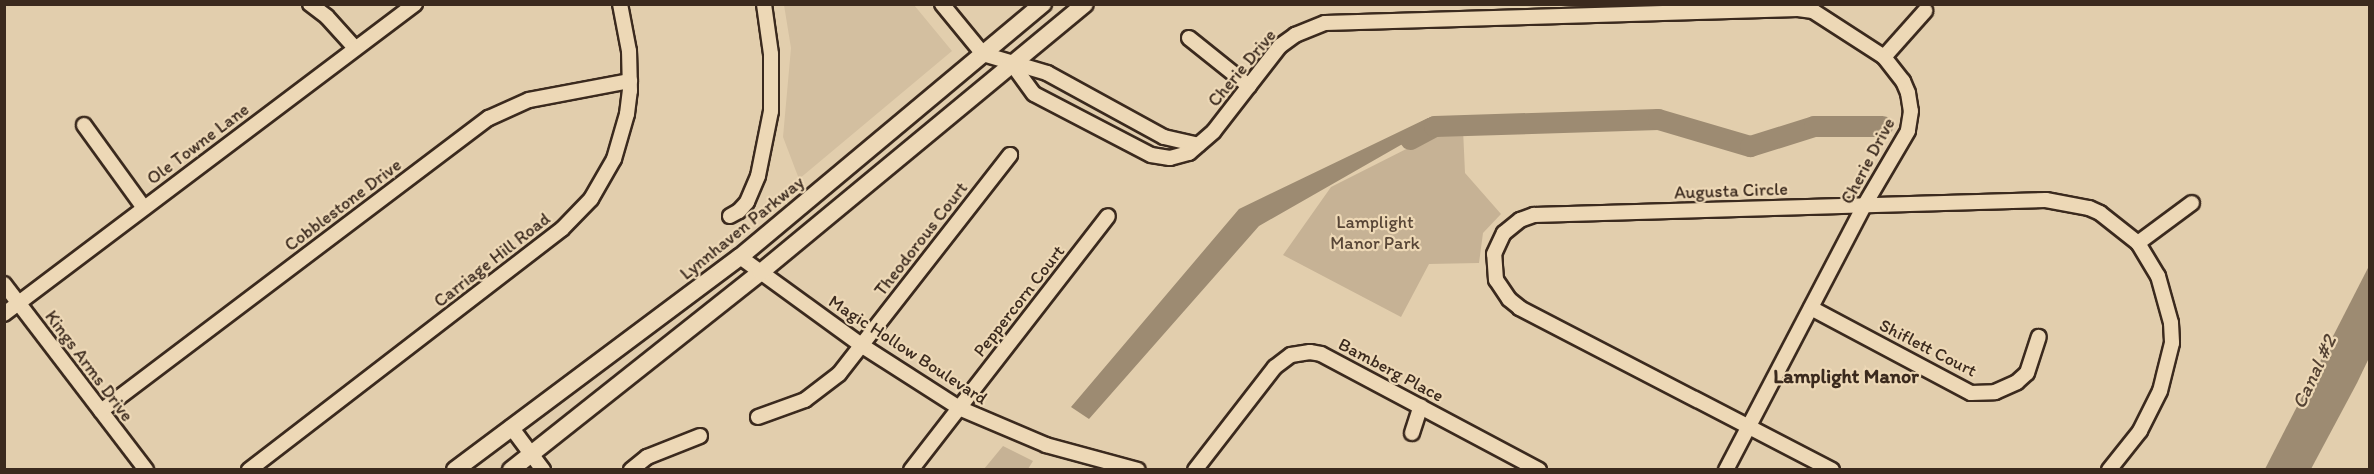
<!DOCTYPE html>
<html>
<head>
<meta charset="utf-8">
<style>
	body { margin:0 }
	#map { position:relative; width:2374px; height:474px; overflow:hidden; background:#e2cead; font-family:Itim,sans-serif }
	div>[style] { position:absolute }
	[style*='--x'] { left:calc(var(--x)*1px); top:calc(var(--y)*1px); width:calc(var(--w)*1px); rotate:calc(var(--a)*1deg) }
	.built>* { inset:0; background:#d3bfa0 }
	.green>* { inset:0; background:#c6b295 }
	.water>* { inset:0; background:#9d8b72 }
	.river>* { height:21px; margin:-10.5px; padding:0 10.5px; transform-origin:10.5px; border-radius:10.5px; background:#9d8b72 }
	.roads { filter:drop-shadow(2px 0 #3b2a1e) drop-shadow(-2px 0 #3b2a1e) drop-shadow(0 2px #3b2a1e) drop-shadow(0 -2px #3b2a1e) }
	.minor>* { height:14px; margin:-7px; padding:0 7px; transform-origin:7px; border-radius:7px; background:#edd8b6 }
	.major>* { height:16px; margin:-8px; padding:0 8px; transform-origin:8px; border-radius:8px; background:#edd8b6 }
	span { translate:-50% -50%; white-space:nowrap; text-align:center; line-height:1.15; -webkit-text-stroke:4.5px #edd8b6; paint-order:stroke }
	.street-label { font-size:18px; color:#3b2a1e }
	.park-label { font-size:18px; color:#574536 }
	.water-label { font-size:20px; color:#544233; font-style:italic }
	.neighbourhood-label { font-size:20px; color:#3b2a1e; font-weight:700 }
	.frame { position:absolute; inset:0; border:6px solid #3b2a1e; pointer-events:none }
</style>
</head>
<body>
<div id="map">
	<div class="built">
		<i style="clip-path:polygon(784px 5px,914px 5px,952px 51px,799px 179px,783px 137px,791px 48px)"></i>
	</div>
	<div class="green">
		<i style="clip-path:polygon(1463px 129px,1465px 173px,1501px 214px,1483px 233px,1479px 263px,1429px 264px,1401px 317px,1283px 255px,1331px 187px,1430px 137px)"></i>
		<i style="clip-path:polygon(1003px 446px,1033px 461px,1028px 469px,984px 469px)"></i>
	</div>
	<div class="water">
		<i style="clip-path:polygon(1428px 118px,1434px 126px,1259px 226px,1089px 419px,1071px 407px,1239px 209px)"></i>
		<i style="clip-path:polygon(2369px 266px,2369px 358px,2357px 383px,2311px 469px,2265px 469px)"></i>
	</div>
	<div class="river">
		<i style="--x:1410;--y:139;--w:27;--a:-28"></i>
		<i style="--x:1434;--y:126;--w:224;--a:-1.8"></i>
		<i style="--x:1658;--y:119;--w:96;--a:16.4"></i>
		<i style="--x:1750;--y:146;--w:67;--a:-17.4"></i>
		<i style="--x:1814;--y:126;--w:68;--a:0"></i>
	</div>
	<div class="roads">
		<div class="minor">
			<i style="--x:310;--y:4;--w:21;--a:37"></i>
			<i style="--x:327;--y:17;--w:42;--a:47.9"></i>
			<i style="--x:942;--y:4;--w:65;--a:50.6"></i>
			<i style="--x:983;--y:54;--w:67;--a:16.5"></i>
			<i style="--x:1047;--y:73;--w:133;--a:28.7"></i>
			<i style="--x:1164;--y:137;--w:35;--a:13"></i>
			<i style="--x:1189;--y:38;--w:77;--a:38.7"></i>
			<i style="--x:1884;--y:57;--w:62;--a:-48.3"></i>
			<i style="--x:1012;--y:64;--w:37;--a:54"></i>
			<i style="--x:1034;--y:94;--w:132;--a:27.5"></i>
			<i style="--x:1151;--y:155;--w:19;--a:9"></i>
			<i style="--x:1170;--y:158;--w:20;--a:-15"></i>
			<i style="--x:1189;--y:153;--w:33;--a:-41"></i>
			<i style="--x:1214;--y:131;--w:108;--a:-52.2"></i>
			<i style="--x:1280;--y:46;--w:19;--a:-36"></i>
			<i style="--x:1295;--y:35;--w:32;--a:-22"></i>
			<i style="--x:1325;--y:23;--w:473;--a:-1.7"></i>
			<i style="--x:1798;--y:9;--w:15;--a:8"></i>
			<i style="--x:1813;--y:11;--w:85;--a:32.9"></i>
			<i style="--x:1884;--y:57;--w:31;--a:52"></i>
			<i style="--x:1903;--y:81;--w:13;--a:67"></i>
			<i style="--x:1908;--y:93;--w:18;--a:81"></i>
			<i style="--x:1911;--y:111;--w:20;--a:99"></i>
			<i style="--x:1908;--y:131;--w:87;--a:120.4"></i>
			<i style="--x:1864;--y:206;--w:298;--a:117.6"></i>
			<i style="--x:84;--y:125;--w:102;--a:54.1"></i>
			<i style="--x:730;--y:216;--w:10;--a:-29"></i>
			<i style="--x:739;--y:211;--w:12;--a:-48"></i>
			<i style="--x:747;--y:202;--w:28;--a:-67"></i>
			<i style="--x:758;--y:176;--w:66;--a:-78.7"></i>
			<i style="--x:771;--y:111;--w:57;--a:-90"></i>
			<i style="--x:771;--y:54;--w:50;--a:-98"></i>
			<i style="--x:2138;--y:243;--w:67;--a:-36.5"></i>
			<i style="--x:740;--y:257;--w:150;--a:36"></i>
			<i style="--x:861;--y:345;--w:117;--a:32.7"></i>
			<i style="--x:959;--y:408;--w:95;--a:23"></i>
			<i style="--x:1046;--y:445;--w:95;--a:15.2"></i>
			<i style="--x:4;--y:284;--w:234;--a:52.6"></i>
			<i style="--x:1811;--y:308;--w:181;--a:28"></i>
			<i style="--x:1971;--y:393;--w:24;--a:-2"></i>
			<i style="--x:1995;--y:392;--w:24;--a:-24"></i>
			<i style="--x:2017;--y:382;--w:13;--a:-42"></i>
			<i style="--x:2027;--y:373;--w:38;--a:-72"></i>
			<i style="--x:4;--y:314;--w:515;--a:-37.03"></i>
			<i style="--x:101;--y:411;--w:486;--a:-37.1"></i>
			<i style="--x:489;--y:118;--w:44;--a:-24.2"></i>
			<i style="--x:529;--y:100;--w:103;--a:-10.7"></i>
			<i style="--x:758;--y:417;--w:50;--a:-19.9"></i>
			<i style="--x:805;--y:400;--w:43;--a:-37.4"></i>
			<i style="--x:839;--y:374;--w:278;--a:-52"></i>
			<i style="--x:511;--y:427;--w:54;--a:53.3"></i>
			<i style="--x:1412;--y:433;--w:28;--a:-72"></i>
			<i style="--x:249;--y:470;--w:395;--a:-37.6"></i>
			<i style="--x:562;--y:229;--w:42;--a:-46"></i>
			<i style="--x:591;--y:199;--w:46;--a:-60.1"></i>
			<i style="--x:614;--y:159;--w:47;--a:-73.9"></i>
			<i style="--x:627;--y:114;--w:23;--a:-83"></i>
			<i style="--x:630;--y:91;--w:40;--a:-91.4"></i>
			<i style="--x:629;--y:51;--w:48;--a:-100.8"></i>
			<i style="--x:631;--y:470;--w:21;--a:-39"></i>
			<i style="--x:647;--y:457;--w:57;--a:-21.6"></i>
			<i style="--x:911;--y:470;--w:321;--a:-52.2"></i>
			<i style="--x:1195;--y:470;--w:130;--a:-52.2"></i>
			<i style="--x:1275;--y:367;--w:20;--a:-37"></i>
			<i style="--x:1291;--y:355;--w:19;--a:-9"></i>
			<i style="--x:1310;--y:352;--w:11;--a:10"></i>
			<i style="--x:1321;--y:354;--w:247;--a:28"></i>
			<i style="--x:1832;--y:470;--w:352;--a:-152.6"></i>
			<i style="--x:1520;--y:308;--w:14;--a:-141"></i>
			<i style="--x:1509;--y:299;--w:23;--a:-124"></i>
			<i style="--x:1496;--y:280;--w:26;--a:-94"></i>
			<i style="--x:1494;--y:254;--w:23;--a:-65"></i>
			<i style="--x:1504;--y:233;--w:21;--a:-39"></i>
			<i style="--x:1520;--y:220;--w:15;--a:-20"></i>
			<i style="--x:1534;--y:215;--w:512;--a:-1.68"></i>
			<i style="--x:2046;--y:200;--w:44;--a:10.5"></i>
			<i style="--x:2089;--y:208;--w:12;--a:24"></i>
			<i style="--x:2100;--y:213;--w:48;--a:38.3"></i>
			<i style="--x:2138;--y:243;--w:39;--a:59"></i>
			<i style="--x:2158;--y:276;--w:49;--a:74.5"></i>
			<i style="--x:2171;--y:323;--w:20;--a:87"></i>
			<i style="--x:2172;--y:343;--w:49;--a:104"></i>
			<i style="--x:2160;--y:391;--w:45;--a:116.6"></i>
			<i style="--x:2140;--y:431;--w:50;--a:128.5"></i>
		</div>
		<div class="major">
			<i style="--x:455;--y:470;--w:356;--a:-36.8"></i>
			<i style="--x:740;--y:257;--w:395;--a:-39.9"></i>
			<i style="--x:511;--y:470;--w:319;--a:-38.4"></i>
			<i style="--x:761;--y:272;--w:420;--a:-39.6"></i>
		</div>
	</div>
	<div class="street-label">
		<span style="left:1242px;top:68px;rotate:-50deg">Cherie Drive</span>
		<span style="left:198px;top:144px;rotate:-37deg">Ole Towne Lane</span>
		<span style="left:1868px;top:161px;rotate:-62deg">Cherie Drive</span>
		<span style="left:1731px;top:191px;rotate:-2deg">Augusta Circle</span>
		<span style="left:343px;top:205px;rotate:-37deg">Cobblestone Drive</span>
		<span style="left:742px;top:228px;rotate:-39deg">Lynnhaven Parkway</span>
		<span style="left:921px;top:239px;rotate:-52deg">Theodorous Court</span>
		<span style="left:492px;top:260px;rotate:-38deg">Carriage Hill Road</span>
		<span style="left:1019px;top:301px;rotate:-52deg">Peppercorn Court</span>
		<span style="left:1928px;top:348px;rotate:27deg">Shiflett Court</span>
		<span style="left:908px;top:350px;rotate:33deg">Magic Hollow Boulevard</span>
		<span style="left:89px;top:366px;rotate:53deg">Kings Arms Drive</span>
		<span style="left:1391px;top:370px;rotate:28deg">Bamberg Place</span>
	</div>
	<div class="park-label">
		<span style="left:1375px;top:233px">Lamplight<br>Manor Park</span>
	</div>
	<div class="water-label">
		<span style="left:2314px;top:372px;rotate:-65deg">Canal #2</span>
	</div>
	<div class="neighbourhood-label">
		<span style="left:1846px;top:376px">Lamplight Manor</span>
	</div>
	<div class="frame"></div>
</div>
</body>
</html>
